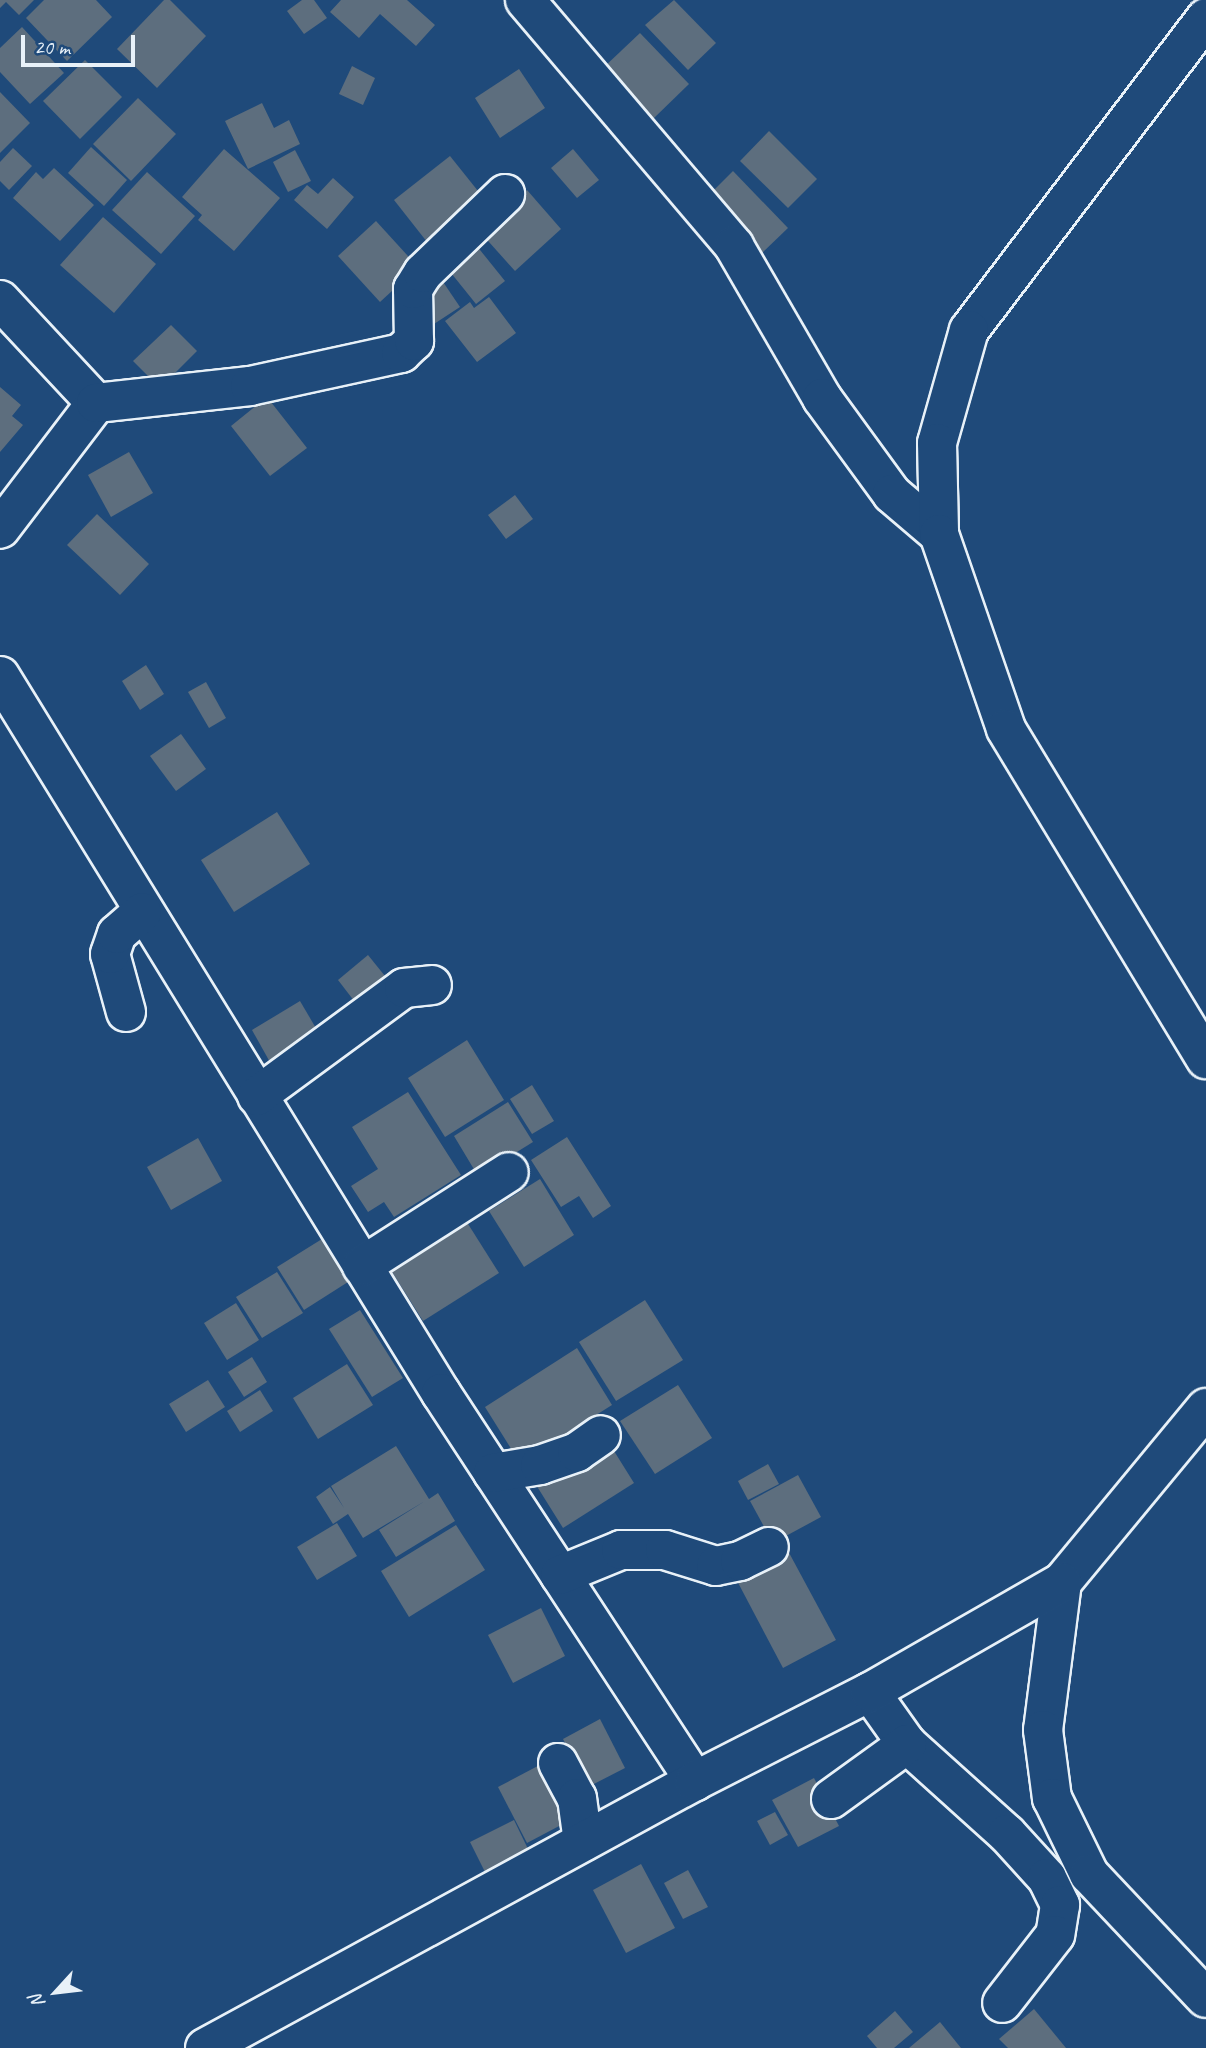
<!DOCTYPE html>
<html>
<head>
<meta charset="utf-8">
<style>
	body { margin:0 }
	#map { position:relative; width:1206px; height:2048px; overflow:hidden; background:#1f4a7a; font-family:Caveat,sans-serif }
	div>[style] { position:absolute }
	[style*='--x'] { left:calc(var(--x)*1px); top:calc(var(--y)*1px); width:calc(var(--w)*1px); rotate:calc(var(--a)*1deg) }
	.building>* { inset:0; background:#5d6e7e }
	.roads { filter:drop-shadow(2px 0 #e8f1f8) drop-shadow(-2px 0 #e8f1f8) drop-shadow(0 2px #e8f1f8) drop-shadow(0 -2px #e8f1f8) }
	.minor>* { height:38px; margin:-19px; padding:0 19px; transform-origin:19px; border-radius:19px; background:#1f4a7a }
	span { translate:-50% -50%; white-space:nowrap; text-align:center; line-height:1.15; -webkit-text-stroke:6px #1f4a7a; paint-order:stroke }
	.north { position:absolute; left:21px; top:1957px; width:70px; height:70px; -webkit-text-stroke:5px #1f4a7a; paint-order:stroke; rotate:243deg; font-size:19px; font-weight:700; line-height:28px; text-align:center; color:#e8f1f8 }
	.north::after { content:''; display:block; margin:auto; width:24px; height:32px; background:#e8f1f8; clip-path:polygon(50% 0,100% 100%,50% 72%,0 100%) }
	.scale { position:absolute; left:21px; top:35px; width:114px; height:32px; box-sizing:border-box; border:4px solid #e8f1f8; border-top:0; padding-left:9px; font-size:21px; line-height:24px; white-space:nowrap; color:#e8f1f8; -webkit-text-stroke:5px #1f4a7a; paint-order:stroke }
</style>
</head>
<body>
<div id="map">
	<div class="building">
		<i style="clip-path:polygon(0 0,34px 0,19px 15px,6px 2px,0 8px)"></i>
		<i style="clip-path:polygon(44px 0,96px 0,112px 17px,67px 61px,26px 18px)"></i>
		<i style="clip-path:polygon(164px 0,170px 0,206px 36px,157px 88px,117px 49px)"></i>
		<i style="clip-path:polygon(302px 0,314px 0,327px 18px,304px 34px,287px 11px)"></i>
		<i style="clip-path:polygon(341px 0,407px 0,435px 25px,416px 46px,380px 14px,359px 38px,330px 12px)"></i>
		<i style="clip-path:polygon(674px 0,716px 43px,688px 70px,645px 25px)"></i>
		<i style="clip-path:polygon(22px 27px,64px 73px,30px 104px,0 72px,0 48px)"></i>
		<i style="clip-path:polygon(640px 33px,689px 84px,653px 119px,603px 68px)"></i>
		<i style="clip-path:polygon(85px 60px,122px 97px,80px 139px,43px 101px)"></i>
		<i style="clip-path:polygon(352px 66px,375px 78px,363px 105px,339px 94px)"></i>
		<i style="clip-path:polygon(519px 69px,545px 108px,500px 138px,475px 98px)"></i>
		<i style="clip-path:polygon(0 92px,30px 123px,0 153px)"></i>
		<i style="clip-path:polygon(138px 98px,176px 134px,131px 181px,93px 144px)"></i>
		<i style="clip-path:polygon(262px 103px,274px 128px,289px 120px,300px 144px,248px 169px,225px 121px)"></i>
		<i style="clip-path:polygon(769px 131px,817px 179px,788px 208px,740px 161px)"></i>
		<i style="clip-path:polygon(91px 147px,127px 180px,104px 206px,68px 173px)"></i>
		<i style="clip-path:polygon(13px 148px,32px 166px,9px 190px,0 181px,0 162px)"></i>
		<i style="clip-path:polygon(224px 149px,280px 198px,234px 251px,198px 220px,202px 215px,182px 197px)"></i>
		<i style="clip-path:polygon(573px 149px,599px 180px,577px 198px,551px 168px)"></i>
		<i style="clip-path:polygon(295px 150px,311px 181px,288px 192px,273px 162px)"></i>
		<i style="clip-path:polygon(450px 156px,486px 201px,431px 247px,394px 200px)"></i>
		<i style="clip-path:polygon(54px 168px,94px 205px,60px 241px,13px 198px,36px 172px,43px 179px)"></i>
		<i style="clip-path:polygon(733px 171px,788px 228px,760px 255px,705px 199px)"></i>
		<i style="clip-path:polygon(147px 172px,195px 216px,161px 254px,112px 210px)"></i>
		<i style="clip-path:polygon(333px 178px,354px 197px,327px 229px,294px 200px,307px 185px,318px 194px)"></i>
		<i style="clip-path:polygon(527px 190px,561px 229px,515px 271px,480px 232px)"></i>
		<i style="clip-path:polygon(103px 217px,156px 264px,114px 313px,60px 265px)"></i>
		<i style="clip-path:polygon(376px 221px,418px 267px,380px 302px,338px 256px)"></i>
		<i style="clip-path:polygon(472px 240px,505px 281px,476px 304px,443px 263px)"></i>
		<i style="clip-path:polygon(437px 273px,460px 307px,434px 324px,417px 298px)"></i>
		<i style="clip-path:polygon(489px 297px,516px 333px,477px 362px,445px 321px,470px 302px,474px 308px)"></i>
		<i style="clip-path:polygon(171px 325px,197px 351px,160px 388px,133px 361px)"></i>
		<i style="clip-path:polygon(0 387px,21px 405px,12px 416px,23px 425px,0 452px)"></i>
		<i style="clip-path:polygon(267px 397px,307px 448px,270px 476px,231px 426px)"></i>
		<i style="clip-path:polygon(129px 452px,153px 493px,111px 517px,88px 475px)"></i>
		<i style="clip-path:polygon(515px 495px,533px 519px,506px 539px,488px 515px)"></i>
		<i style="clip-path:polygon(97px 514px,149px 564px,120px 595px,67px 545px)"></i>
		<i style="clip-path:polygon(146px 665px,164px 694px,140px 710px,122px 681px)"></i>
		<i style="clip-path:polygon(206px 682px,226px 718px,209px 728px,188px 692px)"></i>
		<i style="clip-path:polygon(181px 734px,206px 769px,176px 791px,150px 756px)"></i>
		<i style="clip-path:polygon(277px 812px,310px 864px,234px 912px,201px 860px)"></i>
		<i style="clip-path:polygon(368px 955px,389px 981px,358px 1006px,338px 980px)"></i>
		<i style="clip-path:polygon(300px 1001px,320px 1035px,271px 1064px,252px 1030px)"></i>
		<i style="clip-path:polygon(467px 1040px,504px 1100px,445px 1137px,408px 1078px)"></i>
		<i style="clip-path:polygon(532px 1085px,554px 1121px,532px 1134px,510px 1099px)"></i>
		<i style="clip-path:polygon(408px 1092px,461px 1175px,394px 1217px,384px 1202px,368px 1212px,351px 1186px,378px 1169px,352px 1127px)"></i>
		<i style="clip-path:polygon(508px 1102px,533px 1142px,478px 1176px,454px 1136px)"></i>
		<i style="clip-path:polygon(567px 1137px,611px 1206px,593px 1218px,579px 1196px,561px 1207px,531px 1160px)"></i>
		<i style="clip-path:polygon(198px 1138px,222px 1181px,171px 1210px,147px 1167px)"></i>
		<i style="clip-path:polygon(540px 1179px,574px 1235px,524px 1267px,489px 1211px)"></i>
		<i style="clip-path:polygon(463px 1216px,499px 1273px,423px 1321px,387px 1264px)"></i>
		<i style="clip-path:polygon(322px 1239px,348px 1282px,304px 1310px,277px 1267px)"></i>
		<i style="clip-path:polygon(277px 1272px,303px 1313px,262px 1338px,236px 1297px)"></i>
		<i style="clip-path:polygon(645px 1300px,683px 1360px,616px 1401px,579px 1342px)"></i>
		<i style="clip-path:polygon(236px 1303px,259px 1340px,227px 1360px,204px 1323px)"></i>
		<i style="clip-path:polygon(360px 1310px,403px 1378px,372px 1397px,329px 1329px)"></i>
		<i style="clip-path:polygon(577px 1348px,612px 1405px,520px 1463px,485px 1407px)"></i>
		<i style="clip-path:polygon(252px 1357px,267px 1382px,244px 1397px,228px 1372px)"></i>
		<i style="clip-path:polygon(347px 1364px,373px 1405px,318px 1439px,293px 1398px)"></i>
		<i style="clip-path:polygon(208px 1380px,225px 1407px,186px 1432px,169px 1404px)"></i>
		<i style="clip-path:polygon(678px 1385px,712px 1438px,655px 1474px,620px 1421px)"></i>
		<i style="clip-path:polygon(260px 1390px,273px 1411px,240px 1432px,227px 1411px)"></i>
		<i style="clip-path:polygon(604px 1435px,634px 1483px,563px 1528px,533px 1480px)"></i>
		<i style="clip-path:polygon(396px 1446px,429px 1499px,438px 1493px,455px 1521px,396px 1557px,379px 1530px,425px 1501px,363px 1538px,348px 1514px,333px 1524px,316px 1497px,330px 1487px,344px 1508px,331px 1486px)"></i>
		<i style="clip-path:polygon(768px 1464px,779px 1484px,748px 1500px,738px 1481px)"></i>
		<i style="clip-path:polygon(798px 1475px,821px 1517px,773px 1543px,750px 1501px)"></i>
		<i style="clip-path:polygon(337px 1523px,357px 1556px,317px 1580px,297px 1547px)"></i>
		<i style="clip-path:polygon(456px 1525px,485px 1570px,409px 1617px,381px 1571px)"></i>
		<i style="clip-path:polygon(787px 1549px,836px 1640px,783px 1668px,735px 1577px)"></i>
		<i style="clip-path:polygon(541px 1608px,565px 1656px,513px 1683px,488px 1635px)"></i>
		<i style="clip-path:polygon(600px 1719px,625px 1768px,588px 1787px,563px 1739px)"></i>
		<i style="clip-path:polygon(551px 1759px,580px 1815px,527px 1843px,498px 1787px)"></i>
		<i style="clip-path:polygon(814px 1778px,839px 1826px,798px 1847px,772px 1800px)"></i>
		<i style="clip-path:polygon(775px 1812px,788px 1835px,770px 1845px,757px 1821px)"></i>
		<i style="clip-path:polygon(514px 1820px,529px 1851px,486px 1874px,470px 1842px)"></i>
		<i style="clip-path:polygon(641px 1864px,675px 1928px,626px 1953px,593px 1890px)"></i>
		<i style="clip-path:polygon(688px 1870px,708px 1907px,683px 1919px,664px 1883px)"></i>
		<i style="clip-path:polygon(1034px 2009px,1066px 2048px,1008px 2048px,999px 2039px)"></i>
		<i style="clip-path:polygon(895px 2011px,913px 2032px,894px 2048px,877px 2048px,867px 2036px)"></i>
		<i style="clip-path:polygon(940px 2022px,961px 2048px,909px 2048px)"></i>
	</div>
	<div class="roads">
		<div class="minor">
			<i style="--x:525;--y:0;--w:323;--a:49.6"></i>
			<i style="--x:734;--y:246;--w:176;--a:59.9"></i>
			<i style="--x:822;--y:398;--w:119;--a:53.9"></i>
			<i style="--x:892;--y:494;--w:62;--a:40.4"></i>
			<i style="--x:1206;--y:18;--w:392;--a:127.2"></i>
			<i style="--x:969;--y:330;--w:117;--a:105.8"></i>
			<i style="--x:937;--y:443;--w:91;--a:88.7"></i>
			<i style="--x:939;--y:534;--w:206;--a:71"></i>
			<i style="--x:1006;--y:729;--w:386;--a:58.8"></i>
			<i style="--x:0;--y:300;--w:141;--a:47"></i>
			<i style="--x:96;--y:403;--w:158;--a:127.3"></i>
			<i style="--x:96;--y:403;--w:155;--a:-6.3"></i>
			<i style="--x:250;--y:386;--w:155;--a:-12.3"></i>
			<i style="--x:401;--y:353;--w:18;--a:-43"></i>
			<i style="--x:414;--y:341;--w:52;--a:-91.1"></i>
			<i style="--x:413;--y:289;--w:19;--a:-58"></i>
			<i style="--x:423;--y:273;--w:114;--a:-43.9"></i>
			<i style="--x:0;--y:676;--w:842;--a:58.41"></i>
			<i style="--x:441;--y:1393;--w:464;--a:56.8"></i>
			<i style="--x:126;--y:1012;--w:60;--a:-105.4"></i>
			<i style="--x:110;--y:954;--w:21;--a:-71"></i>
			<i style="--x:117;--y:934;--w:33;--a:-41"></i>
			<i style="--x:257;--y:1096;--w:182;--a:-36.3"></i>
			<i style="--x:404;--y:988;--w:28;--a:-6"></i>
			<i style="--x:362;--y:1266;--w:174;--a:-32.6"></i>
			<i style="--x:1206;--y:1408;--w:226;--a:129.6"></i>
			<i style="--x:1062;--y:1582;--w:149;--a:97.3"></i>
			<i style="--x:1043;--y:1730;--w:69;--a:82.5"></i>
			<i style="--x:1052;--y:1798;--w:85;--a:64"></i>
			<i style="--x:1089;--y:1874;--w:170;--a:46.7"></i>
			<i style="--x:493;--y:1473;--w:48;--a:-9.7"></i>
			<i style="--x:540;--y:1465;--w:39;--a:-19"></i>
			<i style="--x:577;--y:1452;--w:29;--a:-35"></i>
			<i style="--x:560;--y:1575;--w:66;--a:-22.3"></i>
			<i style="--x:621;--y:1550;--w:44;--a:0"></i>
			<i style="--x:665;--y:1550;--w:53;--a:17.4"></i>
			<i style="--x:716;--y:1566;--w:25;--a:-12"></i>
			<i style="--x:740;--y:1561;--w:32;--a:-26"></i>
			<i style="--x:870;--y:1692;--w:64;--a:54.6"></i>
			<i style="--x:907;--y:1744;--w:135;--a:42"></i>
			<i style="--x:1007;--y:1834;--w:59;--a:47.7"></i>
			<i style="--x:1047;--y:1878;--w:30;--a:64"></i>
			<i style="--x:1060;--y:1905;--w:30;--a:99"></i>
			<i style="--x:1055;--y:1935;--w:86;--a:127.9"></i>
			<i style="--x:558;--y:1763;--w:40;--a:62"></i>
			<i style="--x:577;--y:1798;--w:44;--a:82.2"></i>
			<i style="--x:831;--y:1799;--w:94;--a:-35.9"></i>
			<i style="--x:205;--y:2048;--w:558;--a:-28.59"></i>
			<i style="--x:695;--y:1781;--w:196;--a:-27"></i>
			<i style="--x:870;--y:1692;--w:221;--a:-29.8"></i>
		</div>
	</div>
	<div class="north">N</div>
	<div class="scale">20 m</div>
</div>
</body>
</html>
